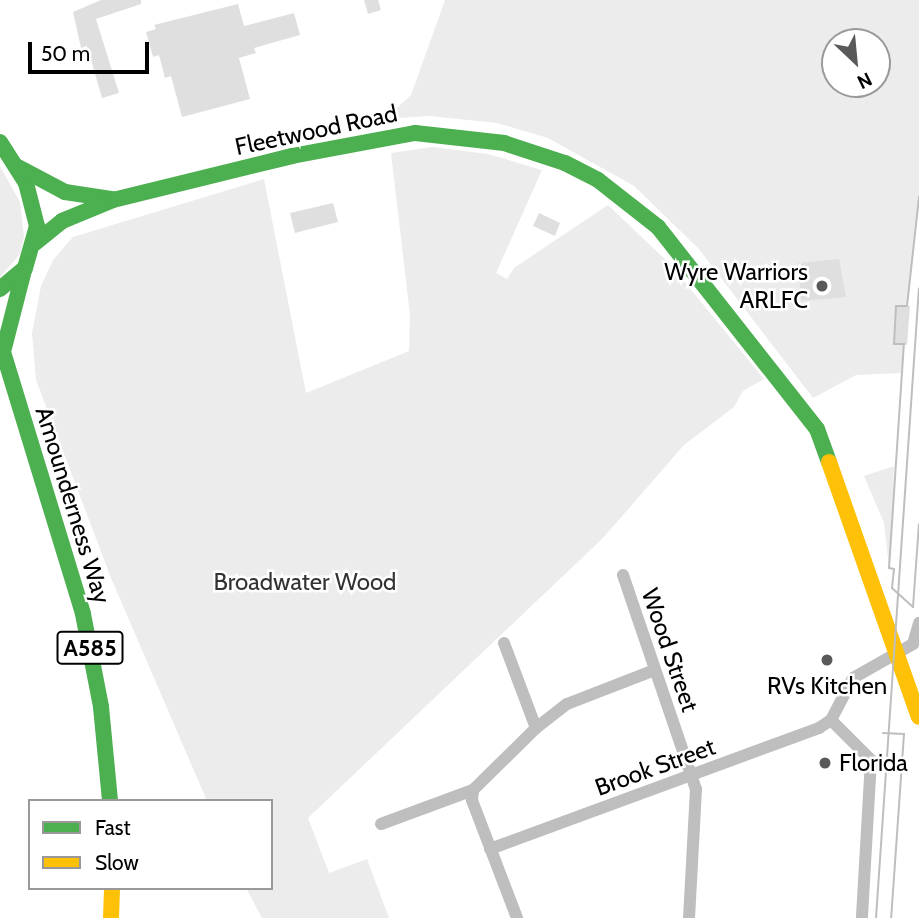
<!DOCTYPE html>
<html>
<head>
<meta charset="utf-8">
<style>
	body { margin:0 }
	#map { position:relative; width:919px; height:918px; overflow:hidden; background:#fff; font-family:Cabin,sans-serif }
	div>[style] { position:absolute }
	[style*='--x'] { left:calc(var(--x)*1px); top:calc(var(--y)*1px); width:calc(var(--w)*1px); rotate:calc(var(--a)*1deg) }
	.green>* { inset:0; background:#ececec }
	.building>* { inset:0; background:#dfdfdf }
	.street>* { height:12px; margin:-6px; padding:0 6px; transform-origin:6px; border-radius:6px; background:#bebebe }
	.fast>* { height:16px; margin:-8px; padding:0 8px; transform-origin:8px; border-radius:8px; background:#4caf50 }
	.slow>* { height:16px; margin:-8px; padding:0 8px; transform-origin:8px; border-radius:8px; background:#ffc107 }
	.tram>* { height:2px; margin:-1px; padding:0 1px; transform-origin:1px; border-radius:1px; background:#bebebe }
	.dots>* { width:19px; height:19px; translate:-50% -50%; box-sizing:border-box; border:4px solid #fff; border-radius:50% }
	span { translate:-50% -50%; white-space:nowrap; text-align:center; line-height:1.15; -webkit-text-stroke:5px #fff; paint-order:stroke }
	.shield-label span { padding:2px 5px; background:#fff; border:2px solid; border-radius:5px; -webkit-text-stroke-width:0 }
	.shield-label { font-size:23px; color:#000; font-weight:700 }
	.street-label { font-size:24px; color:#000 }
	.poi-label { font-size:24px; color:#000 }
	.right { translate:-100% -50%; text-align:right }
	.left { translate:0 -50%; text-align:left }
	.park-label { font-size:24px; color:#333 }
	.legend { position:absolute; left:28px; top:799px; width:245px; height:91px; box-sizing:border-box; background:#fff; border:2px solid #999; margin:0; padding:9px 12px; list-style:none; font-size:21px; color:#000 }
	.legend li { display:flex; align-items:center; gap:14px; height:35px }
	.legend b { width:35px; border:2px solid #999 }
	.north { position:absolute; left:821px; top:28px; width:70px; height:70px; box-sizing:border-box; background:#fff; border:2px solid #999; border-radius:50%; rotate:154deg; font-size:19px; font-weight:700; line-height:28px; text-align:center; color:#000 }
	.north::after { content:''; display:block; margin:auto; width:24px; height:32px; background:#595959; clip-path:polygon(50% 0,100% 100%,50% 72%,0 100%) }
	.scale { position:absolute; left:28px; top:42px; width:121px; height:32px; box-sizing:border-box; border:4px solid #000; border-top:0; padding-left:9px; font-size:21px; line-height:24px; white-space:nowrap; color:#000; -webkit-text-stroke:5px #fff; paint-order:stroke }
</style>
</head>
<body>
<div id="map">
	<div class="green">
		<i style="clip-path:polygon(evenodd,445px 0,919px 0,919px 197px,907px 306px,896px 306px,904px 344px,901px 373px,856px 375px,813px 398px,698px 248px,634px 186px,548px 138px,497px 123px,429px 116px,385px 119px,411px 95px,445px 0,835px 42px,877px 42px,877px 84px,835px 84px,835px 42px)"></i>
		<i style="clip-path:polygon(432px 147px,488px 154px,542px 170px,496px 273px,507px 279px,514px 268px,608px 205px,670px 264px,764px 379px,743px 391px,734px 407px,684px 445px,603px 538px,308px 818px,329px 873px,367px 859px,389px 918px,262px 918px,246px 888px,271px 888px,271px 801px,207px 801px,111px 578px,36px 380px,32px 333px,41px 286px,53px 260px,73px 237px,264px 179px,306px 393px,409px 351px,410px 315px,391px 153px)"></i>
		<i style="clip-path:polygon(0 166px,20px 202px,24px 237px,20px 254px,0 277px)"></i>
		<i style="clip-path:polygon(894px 466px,891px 539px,889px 568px,884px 523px,864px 476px)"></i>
	</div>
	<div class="building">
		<i style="clip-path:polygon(101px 0,141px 0,141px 4px,96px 19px,119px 93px,102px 98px,87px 46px,81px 48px,73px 12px)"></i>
		<i style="clip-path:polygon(364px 0,378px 0,381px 10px,368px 14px)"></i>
		<i style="clip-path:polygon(238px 4px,244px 26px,294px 13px,300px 35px,254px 48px,256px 53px,239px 58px,250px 99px,182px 117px,171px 76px,165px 78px,159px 55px,153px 57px,146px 32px,156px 29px,154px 25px)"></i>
		<i style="clip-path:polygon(333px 203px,338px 222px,295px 233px,290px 213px)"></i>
		<i style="clip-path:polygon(539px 213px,560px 223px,555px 236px,533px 226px)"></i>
		<i style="clip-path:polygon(839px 259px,846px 297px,801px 301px,798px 263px)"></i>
		<i style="clip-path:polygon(896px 306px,910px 306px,907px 345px,894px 344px)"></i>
	</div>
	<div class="street">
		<i style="--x:623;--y:575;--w:226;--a:71.2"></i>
		<i style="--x:696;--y:789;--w:129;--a:93.1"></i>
		<i style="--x:504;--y:643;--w:91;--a:69.4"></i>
		<i style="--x:831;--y:720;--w:57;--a:45"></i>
		<i style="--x:871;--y:760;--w:158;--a:93.3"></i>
		<i style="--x:381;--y:824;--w:98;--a:-20.3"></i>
		<i style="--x:490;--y:849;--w:351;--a:-20.2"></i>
		<i style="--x:819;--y:728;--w:14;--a:-34"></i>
		<i style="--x:831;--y:720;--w:47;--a:-62.4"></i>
		<i style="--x:853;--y:678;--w:69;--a:-29.5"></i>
		<i style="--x:913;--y:644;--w:22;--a:-74"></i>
		<i style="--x:517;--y:918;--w:126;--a:-110.9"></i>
		<i style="--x:472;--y:800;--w:10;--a:-84"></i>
		<i style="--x:473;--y:790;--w:88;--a:-44.5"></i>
		<i style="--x:536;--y:728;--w:39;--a:-38"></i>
		<i style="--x:567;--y:704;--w:91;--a:-21.2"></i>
	</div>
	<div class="fast">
		<i style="--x:0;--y:142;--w:49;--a:57.6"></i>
		<i style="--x:26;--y:183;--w:44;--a:75.7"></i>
		<i style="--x:37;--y:226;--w:44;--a:105.9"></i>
		<i style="--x:25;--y:268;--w:33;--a:140"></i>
		<i style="--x:18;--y:167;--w:53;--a:28"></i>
		<i style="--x:65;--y:192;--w:48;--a:8.5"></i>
		<i style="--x:35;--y:243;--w:35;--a:-39"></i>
		<i style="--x:62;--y:221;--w:55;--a:-22.4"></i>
		<i style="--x:113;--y:200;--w:184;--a:-13.8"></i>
		<i style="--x:292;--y:156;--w:125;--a:-10.6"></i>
		<i style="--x:415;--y:133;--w:90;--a:6.4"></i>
		<i style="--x:504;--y:143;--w:64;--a:18.2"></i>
		<i style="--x:565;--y:163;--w:37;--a:27"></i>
		<i style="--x:598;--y:180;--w:76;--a:38.1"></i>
		<i style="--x:658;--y:227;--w:257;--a:51.8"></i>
		<i style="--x:817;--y:429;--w:35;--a:70"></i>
		<i style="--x:0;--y:342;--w:284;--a:73"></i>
		<i style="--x:83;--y:614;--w:95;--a:79"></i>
		<i style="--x:101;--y:707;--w:94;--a:84.5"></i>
		<i style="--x:4;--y:348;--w:81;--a:-75.6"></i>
	</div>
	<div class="slow">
		<i style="--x:829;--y:462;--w:270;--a:70.6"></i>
		<i style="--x:111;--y:918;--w:30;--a:-88"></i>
	</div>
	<div class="tram">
		<i style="--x:913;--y:607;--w:28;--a:-138"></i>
		<i style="--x:892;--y:588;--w:19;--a:-84"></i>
		<i style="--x:894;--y:569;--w:5;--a:-169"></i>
		<i style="--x:889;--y:568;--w:225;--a:-86.2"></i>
		<i style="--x:904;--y:344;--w:10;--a:180"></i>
		<i style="--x:894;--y:344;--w:38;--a:-87"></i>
		<i style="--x:896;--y:306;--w:11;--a:0"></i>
		<i style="--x:907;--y:306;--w:110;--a:-83.7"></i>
		<i style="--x:913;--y:607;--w:83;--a:-85.9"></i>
		<i style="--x:883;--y:733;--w:21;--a:3"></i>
		<i style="--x:904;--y:734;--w:184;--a:94"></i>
		<i style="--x:876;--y:918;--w:631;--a:-86.1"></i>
	</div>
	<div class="dots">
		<i style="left:822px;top:286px;background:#595959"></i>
		<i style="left:827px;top:660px;background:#595959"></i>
		<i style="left:825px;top:763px;background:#595959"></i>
	</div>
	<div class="shield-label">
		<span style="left:90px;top:648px">A585</span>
	</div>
	<div class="street-label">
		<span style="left:316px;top:130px;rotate:-12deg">Fleetwood Road</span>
		<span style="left:73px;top:505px;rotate:73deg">Amounderness Way</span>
		<span style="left:670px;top:650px;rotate:71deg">Wood Street</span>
		<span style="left:655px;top:767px;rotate:-20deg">Brook Street</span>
	</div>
	<div class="poi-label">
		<span class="right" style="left:808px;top:286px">Wyre Warriors<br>ARLFC</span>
		<span style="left:827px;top:686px">RVs Kitchen</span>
		<span class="left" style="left:839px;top:763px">Florida</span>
	</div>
	<div class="park-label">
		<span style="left:305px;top:582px">Broadwater Wood</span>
	</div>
	<ul class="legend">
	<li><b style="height:9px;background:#4caf50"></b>Fast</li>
	<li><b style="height:9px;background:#ffc107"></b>Slow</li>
	</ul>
	<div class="north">N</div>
	<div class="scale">50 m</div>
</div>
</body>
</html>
